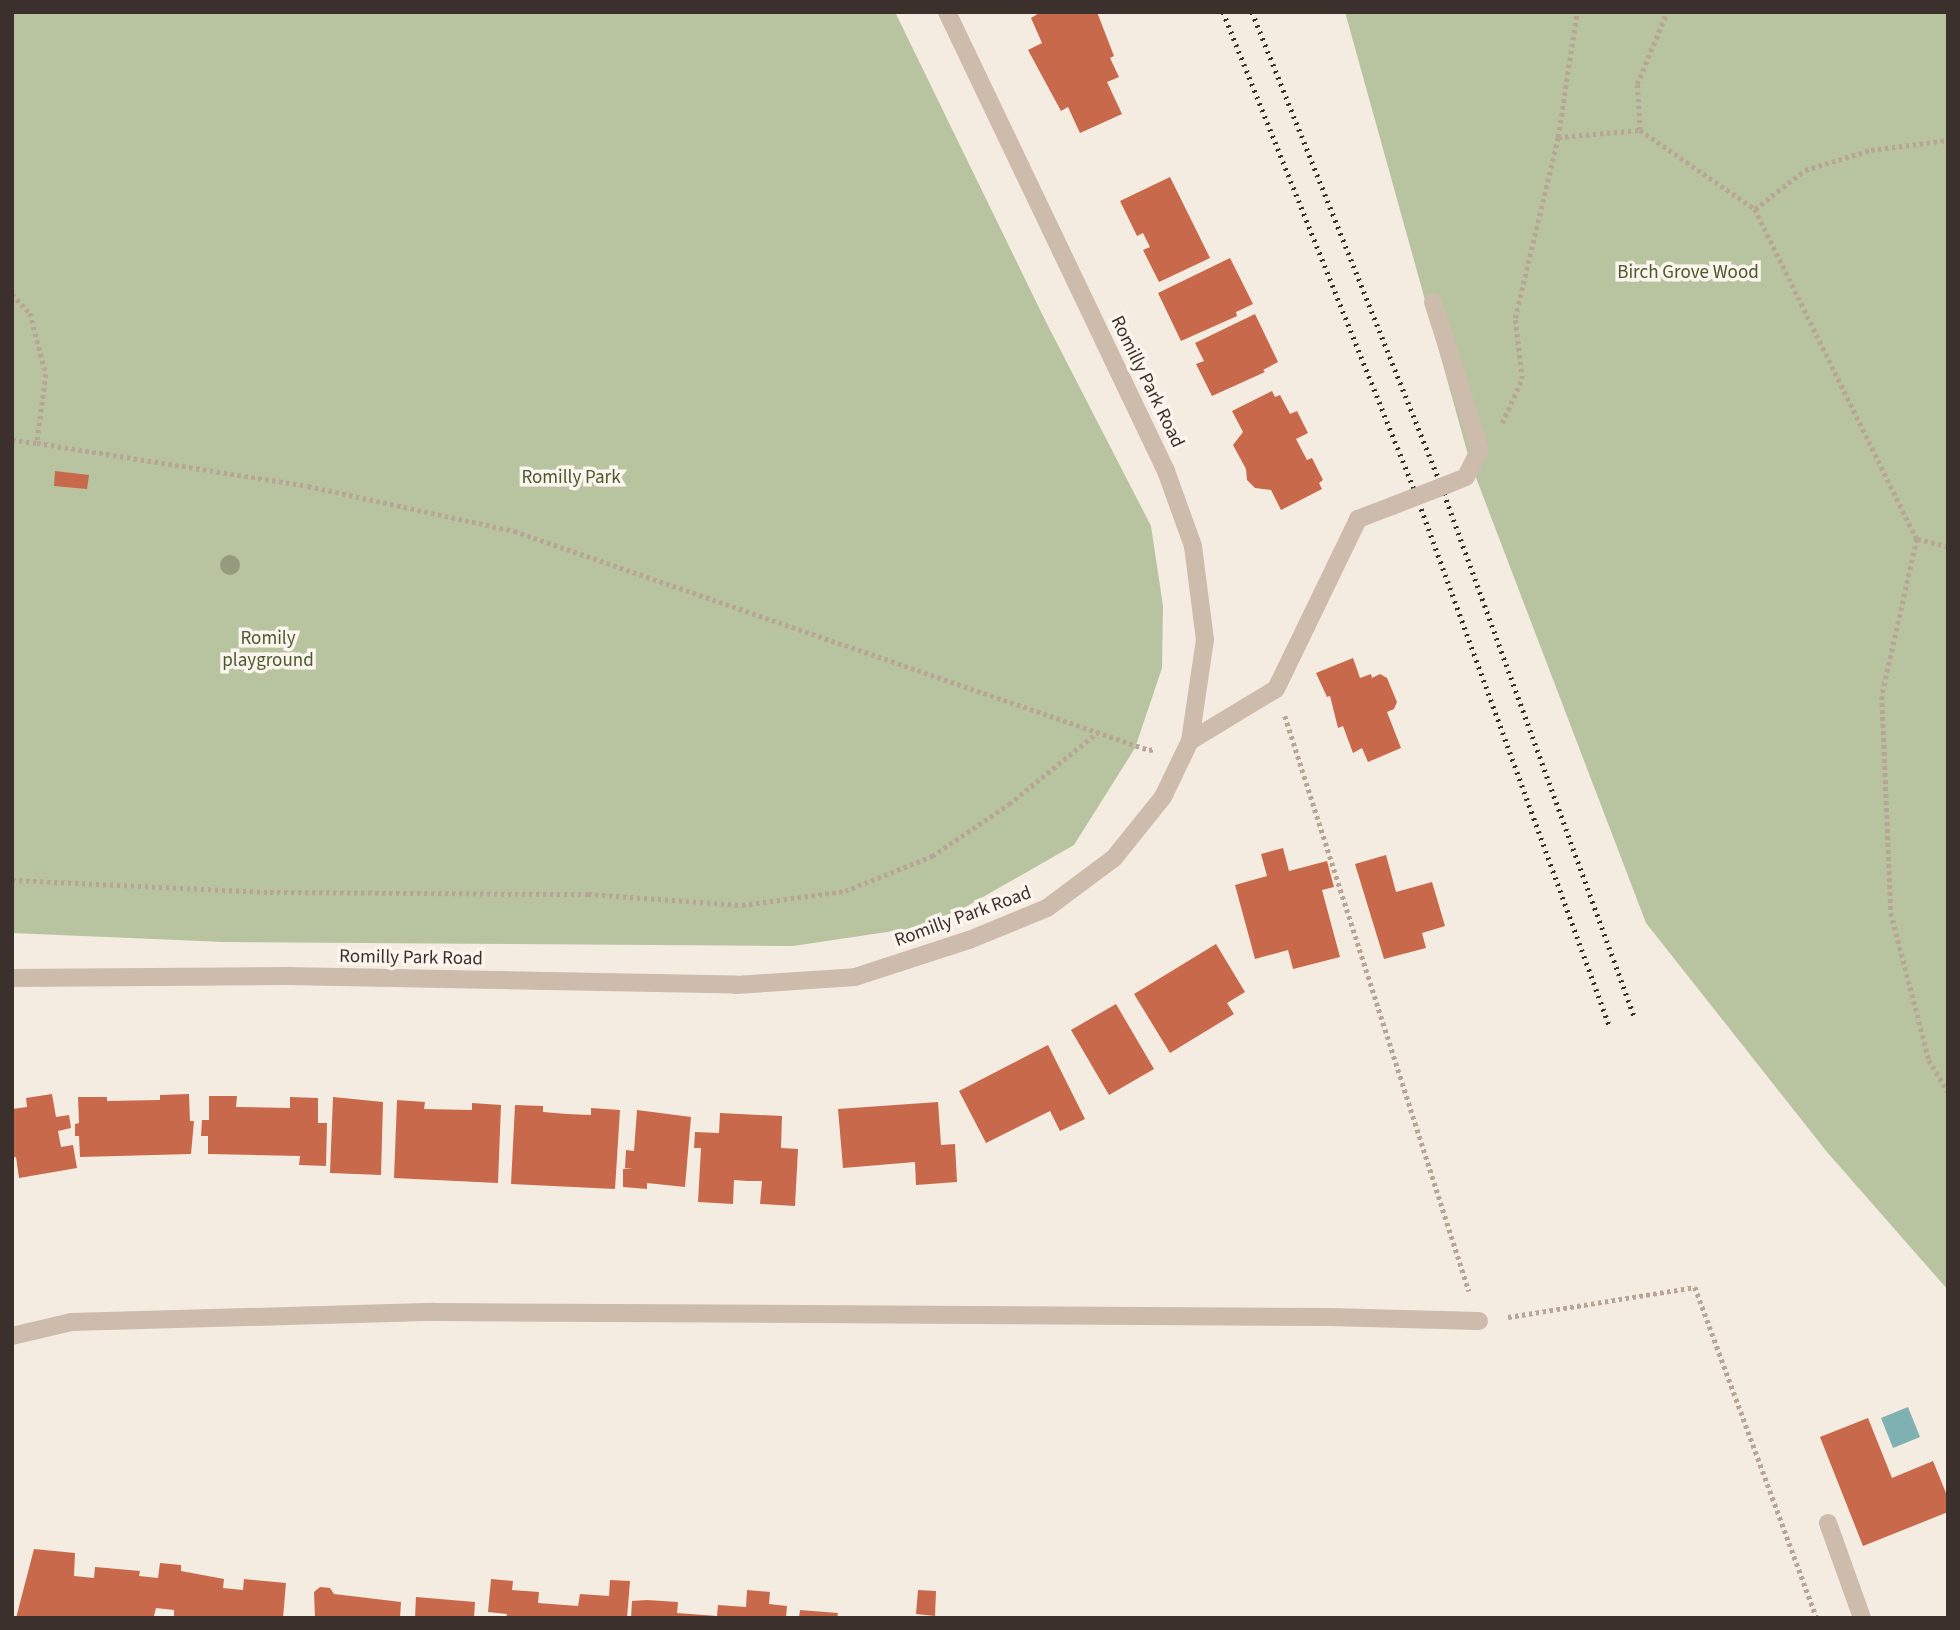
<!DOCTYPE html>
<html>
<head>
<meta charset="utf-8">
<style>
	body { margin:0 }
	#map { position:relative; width:1960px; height:1630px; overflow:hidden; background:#f4ebe1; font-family:"Source Sans 3",sans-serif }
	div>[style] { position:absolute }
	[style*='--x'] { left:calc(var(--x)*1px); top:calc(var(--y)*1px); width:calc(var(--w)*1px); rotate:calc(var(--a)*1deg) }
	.green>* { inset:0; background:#b8c4a0 }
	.water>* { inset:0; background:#7fb0b2 }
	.building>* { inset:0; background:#c8694b }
	.path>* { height:4.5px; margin-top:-2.25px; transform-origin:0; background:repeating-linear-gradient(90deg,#b9a596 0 3.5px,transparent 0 7px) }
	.minor>* { height:18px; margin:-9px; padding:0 9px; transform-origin:9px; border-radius:9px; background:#cdbbac }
	.rail>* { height:5px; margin-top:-2.5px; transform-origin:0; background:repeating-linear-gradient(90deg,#3b302b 0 2px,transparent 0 7px) }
	.minor-bridge>* { height:18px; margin:-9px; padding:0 9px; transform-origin:9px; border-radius:9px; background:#cdbbac }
	.trees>* { width:20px; height:20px; margin:-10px; border-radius:50%; background:#969b7f }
	span { translate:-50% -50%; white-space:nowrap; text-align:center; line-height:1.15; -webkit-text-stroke:7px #fbf5ee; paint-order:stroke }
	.park-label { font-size:19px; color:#4a5a2e }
	.street-label { font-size:19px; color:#3b302b }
	.frame { position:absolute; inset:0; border:14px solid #3b302b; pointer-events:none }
</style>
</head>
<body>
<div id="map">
	<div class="green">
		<i style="clip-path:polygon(12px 12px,895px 12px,1045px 320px,1151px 526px,1163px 606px,1162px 668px,1135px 748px,1074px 845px,934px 925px,793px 946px,224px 942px,12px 933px)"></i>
		<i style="clip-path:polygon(1345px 12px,1948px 12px,1948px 1290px,1827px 1152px,1646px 923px,1470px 462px)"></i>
	</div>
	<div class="water">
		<i style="clip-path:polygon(1908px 1407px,1920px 1437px,1893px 1448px,1881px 1418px)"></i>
	</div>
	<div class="building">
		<i style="clip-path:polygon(1041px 12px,1097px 12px,1114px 56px,1110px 58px,1119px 77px,1107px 82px,1122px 114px,1080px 133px,1068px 107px,1061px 111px,1028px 50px,1042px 43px,1031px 18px)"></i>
		<i style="clip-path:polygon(1170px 177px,1210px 258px,1159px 282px,1143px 250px,1150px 247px,1143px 233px,1137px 236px,1120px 201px)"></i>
		<i style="clip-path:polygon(1230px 258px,1253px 304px,1236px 312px,1237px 316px,1181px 341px,1158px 293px)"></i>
		<i style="clip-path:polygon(1255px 314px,1278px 362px,1263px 370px,1265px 372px,1212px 396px,1196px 364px,1204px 361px,1195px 343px)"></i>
		<i style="clip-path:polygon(1272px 391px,1275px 397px,1280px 395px,1290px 414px,1297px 411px,1308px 433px,1296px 439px,1307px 460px,1312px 458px,1323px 480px,1319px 483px,1322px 489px,1281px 510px,1271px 490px,1255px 488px,1247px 480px,1246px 469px,1233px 445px,1243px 432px,1232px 411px)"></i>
		<i style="clip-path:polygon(55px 471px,89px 475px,87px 489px,54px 486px)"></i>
		<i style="clip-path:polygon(1353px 658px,1360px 678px,1371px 674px,1372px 678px,1380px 674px,1387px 678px,1397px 702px,1394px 709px,1387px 712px,1401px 748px,1368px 762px,1362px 748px,1353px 753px,1343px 726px,1338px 728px,1330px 696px,1327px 697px,1316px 673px)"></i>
		<i style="clip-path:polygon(1283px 848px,1289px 871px,1327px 861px,1334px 887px,1322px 890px,1340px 957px,1293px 969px,1288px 950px,1255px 959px,1235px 885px,1267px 876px,1261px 854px)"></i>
		<i style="clip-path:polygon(1386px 855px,1396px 892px,1432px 882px,1445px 926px,1422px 933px,1426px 948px,1384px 959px,1355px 864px)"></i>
		<i style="clip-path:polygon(1216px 944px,1245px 992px,1227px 1003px,1234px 1014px,1170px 1053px,1134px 994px)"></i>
		<i style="clip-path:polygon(1116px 1004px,1154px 1069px,1109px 1095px,1071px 1030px)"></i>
		<i style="clip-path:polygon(1048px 1045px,1085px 1119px,1060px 1131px,1050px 1111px,986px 1143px,959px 1091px)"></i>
		<i style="clip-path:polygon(52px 1094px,56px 1117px,69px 1115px,71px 1128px,58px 1131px,61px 1147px,73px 1145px,77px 1168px,19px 1178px,16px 1157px,12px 1158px,12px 1109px,27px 1107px,26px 1098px)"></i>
		<i style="clip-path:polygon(189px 1094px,190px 1121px,194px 1121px,191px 1154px,80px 1157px,79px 1136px,75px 1136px,75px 1124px,79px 1123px,78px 1097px,107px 1097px,107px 1101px,160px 1100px,160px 1095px)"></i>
		<i style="clip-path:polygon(209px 1096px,237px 1096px,236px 1107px,290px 1108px,290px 1097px,318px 1098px,318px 1123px,327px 1123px,326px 1166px,299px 1165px,300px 1156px,208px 1154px,208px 1136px,201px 1136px,202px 1120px,209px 1120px)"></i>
		<i style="clip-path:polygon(333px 1097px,383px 1102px,381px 1175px,330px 1173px)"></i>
		<i style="clip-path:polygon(397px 1100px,425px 1102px,424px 1109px,472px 1110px,472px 1103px,501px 1105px,498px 1183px,394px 1178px)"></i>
		<i style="clip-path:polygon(938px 1102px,941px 1145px,955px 1144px,957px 1182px,916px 1185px,915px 1162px,843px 1168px,838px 1109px)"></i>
		<i style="clip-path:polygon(515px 1105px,543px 1106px,543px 1112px,567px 1114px,591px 1115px,591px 1108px,620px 1110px,615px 1189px,511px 1184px)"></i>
		<i style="clip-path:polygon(637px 1110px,691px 1117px,685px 1187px,647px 1183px,647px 1189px,623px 1187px,623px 1169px,633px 1168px,625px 1168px,626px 1150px,634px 1151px)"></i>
		<i style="clip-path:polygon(720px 1113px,782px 1116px,781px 1148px,798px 1149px,795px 1206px,760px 1204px,762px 1181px,748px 1181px,734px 1180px,733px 1204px,698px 1202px,701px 1148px,694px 1148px,695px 1132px,719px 1133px)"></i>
		<i style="clip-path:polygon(1868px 1418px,1892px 1478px,1933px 1461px,1948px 1498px,1948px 1512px,1863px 1546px,1820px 1437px)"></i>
		<i style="clip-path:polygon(34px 1549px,75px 1553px,74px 1576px,94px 1578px,95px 1567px,140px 1571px,139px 1576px,158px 1578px,160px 1563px,181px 1565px,181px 1571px,224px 1579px,223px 1588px,243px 1590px,244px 1579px,286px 1583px,283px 1618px,174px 1618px,174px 1610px,156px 1608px,154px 1616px,16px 1618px)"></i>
		<i style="clip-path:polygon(491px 1579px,513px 1581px,512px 1590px,539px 1592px,538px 1603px,578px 1606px,580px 1594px,609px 1596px,610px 1580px,630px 1581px,627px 1618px,506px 1618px,507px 1614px,488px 1612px)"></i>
		<i style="clip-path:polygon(320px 1587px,330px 1588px,334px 1594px,401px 1602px,400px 1618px,315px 1618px,314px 1592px)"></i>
		<i style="clip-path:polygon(747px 1590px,770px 1592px,769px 1604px,787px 1606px,786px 1618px,631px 1618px,632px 1601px,647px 1600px,678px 1602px,677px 1613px,717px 1616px,718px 1605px,746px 1607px)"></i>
		<i style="clip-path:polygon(918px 1590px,936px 1591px,935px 1616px,916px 1614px)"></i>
		<i style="clip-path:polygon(416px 1597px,475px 1602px,474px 1618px,415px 1618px)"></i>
		<i style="clip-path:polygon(800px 1610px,838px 1613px,837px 1618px,799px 1618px)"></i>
	</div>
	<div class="path">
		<i style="--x:1640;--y:130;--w:46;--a:-93.7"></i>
		<i style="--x:1637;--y:84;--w:78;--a:-67.4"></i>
		<i style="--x:1558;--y:137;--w:82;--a:-4.9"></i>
		<i style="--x:1640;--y:130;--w:140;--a:34.5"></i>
		<i style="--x:1755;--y:209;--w:368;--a:63.9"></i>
		<i style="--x:1755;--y:209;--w:63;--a:-38"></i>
		<i style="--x:1805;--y:170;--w:69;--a:-16.9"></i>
		<i style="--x:1871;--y:150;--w:78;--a:-7.4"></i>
		<i style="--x:12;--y:294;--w:26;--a:47"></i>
		<i style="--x:30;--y:313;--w:63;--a:75.3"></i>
		<i style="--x:46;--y:374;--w:70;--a:97.4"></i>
		<i style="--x:37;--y:443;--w:274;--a:9"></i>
		<i style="--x:308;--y:486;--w:211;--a:12.3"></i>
		<i style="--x:514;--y:531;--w:672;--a:19.03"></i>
		<i style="--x:1149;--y:750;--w:6;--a:-9"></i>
		<i style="--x:1502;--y:423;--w:48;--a:-65.6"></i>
		<i style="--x:1522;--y:379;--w:61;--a:-96.5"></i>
		<i style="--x:1515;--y:318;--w:186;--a:-76.6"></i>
		<i style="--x:1558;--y:137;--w:126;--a:-81.4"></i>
		<i style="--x:12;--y:440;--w:25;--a:7"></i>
		<i style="--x:1948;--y:547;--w:32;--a:-166"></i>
		<i style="--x:1917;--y:539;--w:161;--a:102.6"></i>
		<i style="--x:1882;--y:696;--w:217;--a:87.6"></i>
		<i style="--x:1891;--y:913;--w:152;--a:75.5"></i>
		<i style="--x:1929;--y:1060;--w:37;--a:59"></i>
		<i style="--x:1285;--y:716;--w:604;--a:72.26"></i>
		<i style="--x:12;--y:880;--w:258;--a:2.7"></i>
		<i style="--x:270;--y:892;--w:318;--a:0.4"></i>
		<i style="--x:588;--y:894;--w:154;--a:4.1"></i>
		<i style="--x:742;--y:905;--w:104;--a:-7.7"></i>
		<i style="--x:845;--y:891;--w:94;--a:-21.9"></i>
		<i style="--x:932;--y:856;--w:93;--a:-34"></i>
		<i style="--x:1009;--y:804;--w:114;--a:-39"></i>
		<i style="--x:1508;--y:1317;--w:189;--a:-9.1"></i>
		<i style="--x:1695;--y:1287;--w:353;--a:69.8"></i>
	</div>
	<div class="minor">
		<i style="--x:1433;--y:302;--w:154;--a:72.3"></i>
		<i style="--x:1480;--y:449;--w:31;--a:117"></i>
		<i style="--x:1466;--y:477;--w:27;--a:158"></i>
		<i style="--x:1190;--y:741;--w:100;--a:-31.2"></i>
		<i style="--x:1276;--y:689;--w:189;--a:-64.2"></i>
		<i style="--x:1358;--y:519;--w:36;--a:-21"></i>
		<i style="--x:12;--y:978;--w:275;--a:-0.4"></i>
		<i style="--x:287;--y:976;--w:449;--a:1.1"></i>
		<i style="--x:736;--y:985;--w:119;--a:-3.8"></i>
		<i style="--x:855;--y:977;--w:120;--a:-18"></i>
		<i style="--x:969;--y:940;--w:84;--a:-22.3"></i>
		<i style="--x:1047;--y:908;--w:84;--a:-36.7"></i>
		<i style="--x:1114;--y:858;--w:78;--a:-51.2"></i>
		<i style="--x:1163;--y:797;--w:62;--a:-64.3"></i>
		<i style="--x:1190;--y:741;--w:102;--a:-81.6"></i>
		<i style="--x:1205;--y:640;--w:95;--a:-97.3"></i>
		<i style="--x:1193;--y:546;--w:80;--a:-109.8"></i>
		<i style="--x:1166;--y:471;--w:509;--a:-115.51"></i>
		<i style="--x:12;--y:1336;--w:61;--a:-13.3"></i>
		<i style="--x:71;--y:1322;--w:363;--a:-1.6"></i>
		<i style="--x:434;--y:1312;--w:895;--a:0.32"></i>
		<i style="--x:1329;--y:1317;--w:150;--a:1.5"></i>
		<i style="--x:1828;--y:1523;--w:101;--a:70.3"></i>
	</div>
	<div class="rail">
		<i style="--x:1223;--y:12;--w:514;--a:68.18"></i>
		<i style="--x:1414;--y:489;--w:570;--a:70.01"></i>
		<i style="--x:1252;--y:12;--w:504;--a:68.22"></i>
		<i style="--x:1439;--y:480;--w:570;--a:70.01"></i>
	</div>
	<div class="minor-bridge">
		<i style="--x:1392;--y:506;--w:53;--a:-21.2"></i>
	</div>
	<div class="trees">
		<i style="left:230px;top:565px"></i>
	</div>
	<div class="park-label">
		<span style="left:1688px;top:273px">Birch Grove Wood</span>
		<span style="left:571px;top:478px">Romilly Park</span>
		<span style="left:268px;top:650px">Romily<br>playground</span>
	</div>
	<div class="street-label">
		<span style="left:1147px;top:382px;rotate:64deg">Romilly Park Road</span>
		<span style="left:963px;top:917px;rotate:-20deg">Romilly Park Road</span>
		<span style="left:411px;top:958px;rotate:1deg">Romilly Park Road</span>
	</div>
	<div class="frame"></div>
</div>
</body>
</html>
